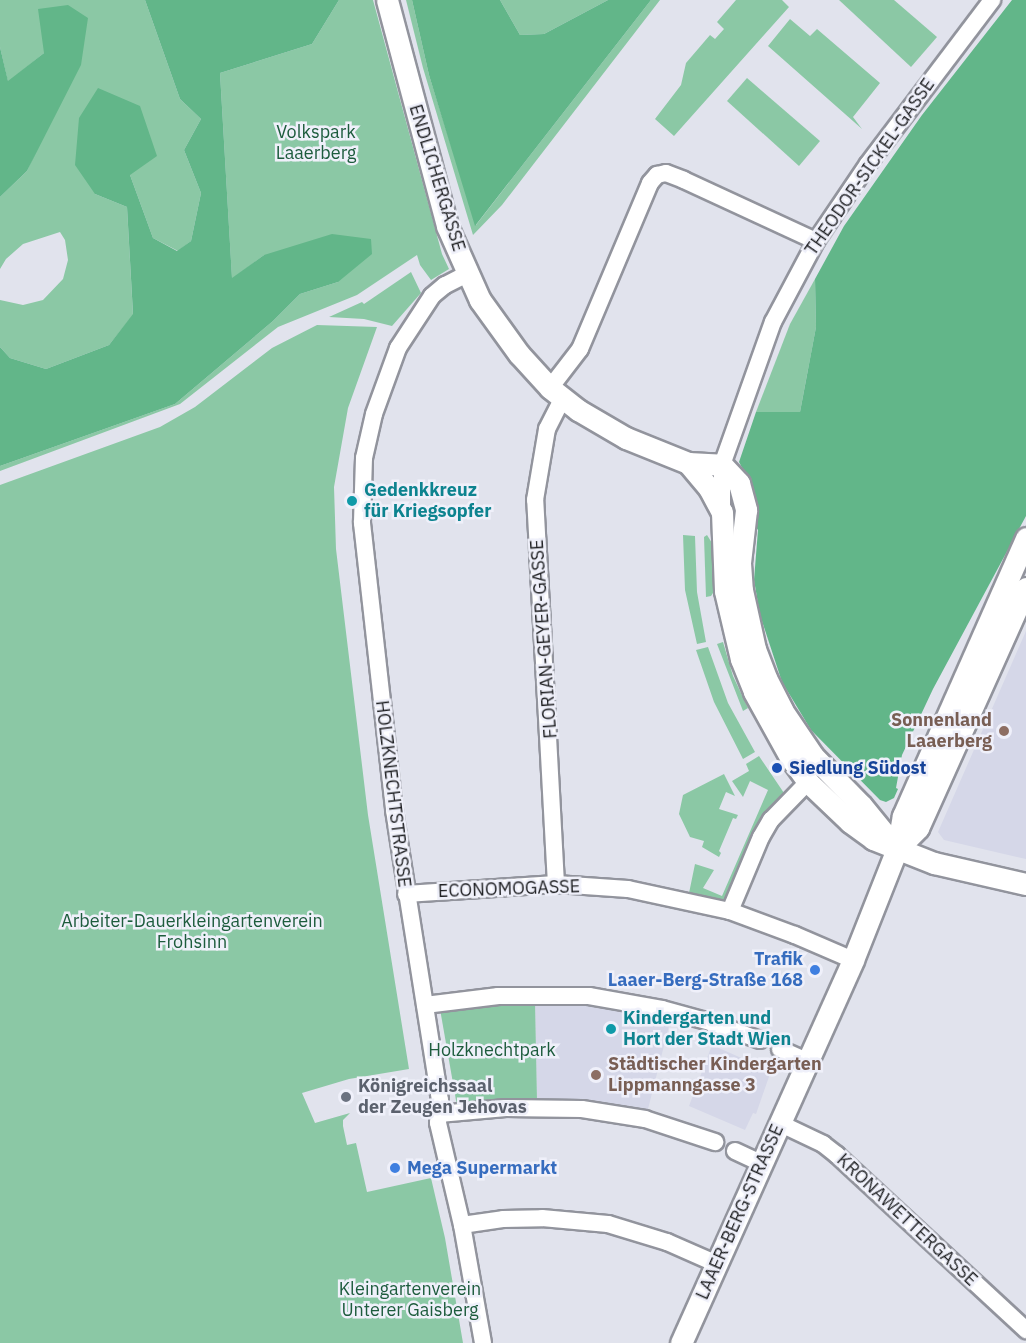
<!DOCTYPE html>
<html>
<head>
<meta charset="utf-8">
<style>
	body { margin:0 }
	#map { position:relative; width:1026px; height:1343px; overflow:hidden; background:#e1e3ed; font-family:"IBM Plex Sans",sans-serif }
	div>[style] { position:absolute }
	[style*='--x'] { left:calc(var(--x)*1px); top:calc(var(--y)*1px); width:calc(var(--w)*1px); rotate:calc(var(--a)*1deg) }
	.built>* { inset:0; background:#d5d7e8 }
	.green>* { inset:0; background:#8bc8a5 }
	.forest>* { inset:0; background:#62b689 }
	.roads { filter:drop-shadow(2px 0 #92949d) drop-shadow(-2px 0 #92949d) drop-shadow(0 2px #92949d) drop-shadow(0 -2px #92949d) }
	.minor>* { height:16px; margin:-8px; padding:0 8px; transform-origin:8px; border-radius:8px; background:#fff }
	.major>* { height:21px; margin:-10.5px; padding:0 10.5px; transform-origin:10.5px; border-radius:10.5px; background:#fff }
	.dots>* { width:16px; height:16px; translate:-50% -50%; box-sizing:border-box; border:3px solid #eff0fa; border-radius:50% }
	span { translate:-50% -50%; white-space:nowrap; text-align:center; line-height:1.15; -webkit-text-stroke:5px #eff0fa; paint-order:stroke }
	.park-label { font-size:18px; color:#1d5c3d }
	.street-label { font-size:18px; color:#1e1f22 }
	.culture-label { font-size:18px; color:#0d838f; font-weight:700 }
	.left { translate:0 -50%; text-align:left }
	.education-label { font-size:18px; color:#785e54; font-weight:700 }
	.right { translate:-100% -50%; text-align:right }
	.transit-label { font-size:18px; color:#164399; font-weight:700 }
	.shop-label { font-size:18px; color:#366cbe; font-weight:700 }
	.worship-label { font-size:18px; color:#5b616d; font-weight:700 }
</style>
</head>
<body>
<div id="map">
	<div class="built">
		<i style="clip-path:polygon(1026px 631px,1026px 859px,944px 840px,938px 832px)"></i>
		<i style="clip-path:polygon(535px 1001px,591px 1003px,671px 1018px,647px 1113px,563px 1101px,537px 1100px)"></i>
		<i style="clip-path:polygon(712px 1045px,771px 1071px,756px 1114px,753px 1113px,745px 1130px,689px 1106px)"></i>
	</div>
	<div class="green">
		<i style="clip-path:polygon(0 0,145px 0,180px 99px,201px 119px,184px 150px,201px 193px,191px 241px,178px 251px,153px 238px,130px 175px,95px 194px,127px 207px,133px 315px,109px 345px,46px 369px,10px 358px,0 347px,0 300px,23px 305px,43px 300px,63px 279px,68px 260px,65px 240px,60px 232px,23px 244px,6px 259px,0 269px,0 197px,27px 171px,48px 126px,44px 53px,8px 82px,0 47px)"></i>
		<i style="clip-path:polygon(339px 0,373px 0,442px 254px,449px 269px,431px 280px,420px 265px,417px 255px,357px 295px,278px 327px,180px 404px,0 471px,0 466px,175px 404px,273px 321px,300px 294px,338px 282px,264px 255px,232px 279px,220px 73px,312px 44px)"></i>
		<i style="clip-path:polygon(406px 0,412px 0,429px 75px,476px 225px,651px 0,660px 0,502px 205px,473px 235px,423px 68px)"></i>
		<i style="clip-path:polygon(500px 0,608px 0,544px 34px,520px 35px)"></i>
		<i style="clip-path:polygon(736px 0,782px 0,789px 7px,674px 136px,655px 119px,681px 85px,686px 63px,710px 35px,715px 39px,724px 29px,717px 22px)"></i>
		<i style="clip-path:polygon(839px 0,894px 0,937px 37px,911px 67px)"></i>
		<i style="clip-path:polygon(790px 19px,810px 36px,817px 29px,880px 83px,853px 117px,862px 129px,768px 46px)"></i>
		<i style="clip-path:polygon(747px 78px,820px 141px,799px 166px,727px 101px)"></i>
		<i style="clip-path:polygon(411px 272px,421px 293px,392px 326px,364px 319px,329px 317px,362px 302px,364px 304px)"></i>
		<i style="clip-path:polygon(815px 279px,816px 327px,800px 412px,756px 412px,790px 324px)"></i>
		<i style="clip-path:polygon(317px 325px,377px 327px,348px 408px,334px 487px,336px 549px,368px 815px,409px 1069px,349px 1079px,302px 1093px,315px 1123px,350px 1113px,343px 1120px,343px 1126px,347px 1145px,356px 1143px,367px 1192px,431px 1178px,445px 1238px,463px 1343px,0 1343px,0 485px,160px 427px,195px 407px,272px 348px)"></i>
		<i style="clip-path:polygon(683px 535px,695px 536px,697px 592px,706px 642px,697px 644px,685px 590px)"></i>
		<i style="clip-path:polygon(707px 535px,712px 543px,715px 590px,711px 596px,706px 597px,704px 537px)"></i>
		<i style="clip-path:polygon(723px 642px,733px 676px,748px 708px,743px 711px,717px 644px)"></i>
		<i style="clip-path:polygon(708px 647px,728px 703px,755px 752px,743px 759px,714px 702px,696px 650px)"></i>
		<i style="clip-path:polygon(759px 756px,786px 796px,728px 899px,720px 904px,688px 898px,695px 864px,714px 870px,703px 888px,722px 896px,768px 790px,750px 781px,743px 797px,732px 781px,749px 771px,746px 764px)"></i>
		<i style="clip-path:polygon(724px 774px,735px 796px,726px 792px,719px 809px,738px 815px,736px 819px,733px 818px,719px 851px,721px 853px,719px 857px,702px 847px,704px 841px,690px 837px,679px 814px,683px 795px)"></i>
		<i style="clip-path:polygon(535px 1001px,537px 1100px,457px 1106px,440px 1009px)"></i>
	</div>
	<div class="forest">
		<i style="clip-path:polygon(145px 0,339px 0,312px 44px,220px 73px,232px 278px,264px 255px,332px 234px,371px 239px,372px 254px,338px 282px,300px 294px,273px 321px,175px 404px,0 466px,0 347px,10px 358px,46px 369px,109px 345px,133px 314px,127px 207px,95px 194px,75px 165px,79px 118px,98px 88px,140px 106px,157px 156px,130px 175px,153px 238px,177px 251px,191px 241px,201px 193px,184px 150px,201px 119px,180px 99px)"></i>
		<i style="clip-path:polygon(412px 0,500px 0,520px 35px,544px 34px,608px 0,651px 0,475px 226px,429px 75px)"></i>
		<i style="clip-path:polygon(1012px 0,1026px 0,1026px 516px,933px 689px,902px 755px,896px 788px,898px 789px,894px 798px,886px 802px,880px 800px,811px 730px,782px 682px,760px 615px,754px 580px,758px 530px,754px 524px,756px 504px,753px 488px,739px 462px,756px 412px,800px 412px,816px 327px,815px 279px,844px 226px,922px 115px)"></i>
		<i style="clip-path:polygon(68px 5px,88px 18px,81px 65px,27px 171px,0 197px,0 47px,8px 81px,44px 53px,38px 9px)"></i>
	</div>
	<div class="roads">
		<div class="minor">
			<i style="--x:467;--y:274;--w:25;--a:153"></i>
			<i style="--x:445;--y:285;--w:17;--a:140"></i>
			<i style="--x:432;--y:296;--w:62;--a:123.2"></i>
			<i style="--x:398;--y:348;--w:70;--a:110"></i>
			<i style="--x:374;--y:414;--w:45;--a:102.8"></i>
			<i style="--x:364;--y:458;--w:65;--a:91.8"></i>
			<i style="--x:362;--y:523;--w:289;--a:83.6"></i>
			<i style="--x:394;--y:810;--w:294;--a:81"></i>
			<i style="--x:440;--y:1100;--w:23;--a:95"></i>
			<i style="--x:438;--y:1123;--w:105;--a:76.8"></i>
			<i style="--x:462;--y:1225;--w:120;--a:79.9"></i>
			<i style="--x:550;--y:388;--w:49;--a:-52.4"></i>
			<i style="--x:580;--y:349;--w:180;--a:-67.1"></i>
			<i style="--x:650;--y:183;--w:11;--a:-49"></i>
			<i style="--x:657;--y:175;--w:9;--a:-13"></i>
			<i style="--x:666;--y:173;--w:19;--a:21"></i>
			<i style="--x:684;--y:180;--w:145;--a:24.8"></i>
			<i style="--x:722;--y:512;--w:47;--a:-90"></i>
			<i style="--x:722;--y:465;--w:152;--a:-70.4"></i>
			<i style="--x:773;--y:322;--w:92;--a:-62"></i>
			<i style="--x:816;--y:241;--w:93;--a:-56"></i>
			<i style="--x:868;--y:164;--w:206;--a:-52.9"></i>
			<i style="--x:556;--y:884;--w:385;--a:-93.1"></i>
			<i style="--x:535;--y:500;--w:72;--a:-80.4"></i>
			<i style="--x:547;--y:429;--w:34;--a:-63"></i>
			<i style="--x:406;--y:894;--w:150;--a:-3.8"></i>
			<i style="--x:556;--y:884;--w:72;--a:4"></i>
			<i style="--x:628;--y:889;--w:104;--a:12.2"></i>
			<i style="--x:730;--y:911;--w:69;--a:20.3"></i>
			<i style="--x:795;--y:935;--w:63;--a:23.3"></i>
			<i style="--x:730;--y:911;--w:80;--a:-67.3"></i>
			<i style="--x:761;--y:837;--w:20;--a:-60"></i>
			<i style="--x:771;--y:820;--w:53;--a:-45.8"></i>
			<i style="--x:425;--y:1005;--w:74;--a:-7"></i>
			<i style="--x:498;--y:996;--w:91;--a:0"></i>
			<i style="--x:589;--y:996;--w:74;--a:10.1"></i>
			<i style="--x:662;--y:1009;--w:50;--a:15.2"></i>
			<i style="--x:710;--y:1022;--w:53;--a:19.8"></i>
			<i style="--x:780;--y:1049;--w:30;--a:24"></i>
			<i style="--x:439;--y:1114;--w:67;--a:-5.1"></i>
			<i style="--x:506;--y:1108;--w:76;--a:0.8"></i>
			<i style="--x:582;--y:1109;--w:64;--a:9"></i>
			<i style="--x:645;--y:1119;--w:74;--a:18.2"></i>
			<i style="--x:779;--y:1123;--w:49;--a:25.5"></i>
			<i style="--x:823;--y:1144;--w:18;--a:38"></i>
			<i style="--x:837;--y:1155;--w:258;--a:42.8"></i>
			<i style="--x:735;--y:1151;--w:29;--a:25"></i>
			<i style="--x:462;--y:1225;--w:41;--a:-8.3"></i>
			<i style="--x:503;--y:1219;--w:39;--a:-1"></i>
			<i style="--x:542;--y:1218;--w:66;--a:5.2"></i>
			<i style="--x:608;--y:1224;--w:62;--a:17"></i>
			<i style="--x:667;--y:1242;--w:55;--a:23.7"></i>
		</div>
		<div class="major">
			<i style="--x:387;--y:0;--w:234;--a:75.1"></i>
			<i style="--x:447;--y:226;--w:81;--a:66"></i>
			<i style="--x:480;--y:300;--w:67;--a:54.2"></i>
			<i style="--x:519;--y:354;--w:46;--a:47.6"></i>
			<i style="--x:550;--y:388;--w:36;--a:38"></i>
			<i style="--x:578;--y:410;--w:56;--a:30.3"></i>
			<i style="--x:626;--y:438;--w:67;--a:22"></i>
			<i style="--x:688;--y:463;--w:34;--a:3"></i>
			<i style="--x:722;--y:465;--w:25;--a:47"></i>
			<i style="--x:739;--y:483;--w:28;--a:75"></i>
			<i style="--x:746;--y:510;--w:53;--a:96.5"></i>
			<i style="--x:740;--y:563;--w:27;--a:86"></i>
			<i style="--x:742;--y:590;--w:60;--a:77.6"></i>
			<i style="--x:755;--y:649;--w:31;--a:69"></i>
			<i style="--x:766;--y:678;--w:36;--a:63"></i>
			<i style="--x:782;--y:710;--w:55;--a:56"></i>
			<i style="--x:813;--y:756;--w:69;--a:45.6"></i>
			<i style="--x:861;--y:805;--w:57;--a:50.7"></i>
			<i style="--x:688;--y:463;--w:33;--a:50"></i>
			<i style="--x:709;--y:488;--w:27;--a:62"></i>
			<i style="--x:722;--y:512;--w:79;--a:87.8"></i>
			<i style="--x:725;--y:591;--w:70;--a:76.8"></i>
			<i style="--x:741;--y:659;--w:35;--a:68"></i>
			<i style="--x:754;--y:692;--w:74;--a:61"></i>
			<i style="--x:790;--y:757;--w:31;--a:54"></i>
			<i style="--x:808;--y:782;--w:58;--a:43.6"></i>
			<i style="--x:850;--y:822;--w:29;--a:36"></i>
			<i style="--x:873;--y:839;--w:66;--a:21.5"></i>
			<i style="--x:934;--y:863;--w:94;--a:12.9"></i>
			<i style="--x:897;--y:849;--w:30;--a:-45"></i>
			<i style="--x:918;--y:828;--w:263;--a:-65.8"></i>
			<i style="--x:681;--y:1343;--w:420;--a:-65.8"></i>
			<i style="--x:853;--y:960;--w:119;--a:-68.4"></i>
			<i style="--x:897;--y:849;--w:34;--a:-80"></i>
			<i style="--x:903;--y:816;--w:304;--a:-66.1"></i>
		</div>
	</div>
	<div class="dots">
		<i style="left:352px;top:501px;background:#0f9aa8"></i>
		<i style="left:1004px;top:731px;background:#8d6e63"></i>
		<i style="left:777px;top:768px;background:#1a4fb4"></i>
		<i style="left:815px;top:970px;background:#3f7fe0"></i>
		<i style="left:611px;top:1029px;background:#0f9aa8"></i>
		<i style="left:596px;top:1075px;background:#8d6e63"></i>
		<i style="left:346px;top:1097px;background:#6b7280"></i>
		<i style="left:395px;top:1168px;background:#3f7fe0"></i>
	</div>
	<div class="park-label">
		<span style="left:316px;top:143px">Volkspark<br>Laaerberg</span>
		<span style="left:192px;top:932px">Arbeiter-Dauerkleingartenverein<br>Frohsinn</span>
		<span style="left:492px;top:1050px">Holzknechtpark</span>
		<span style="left:410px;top:1300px">Kleingartenverein<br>Unterer Gaisberg</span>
	</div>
	<div class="street-label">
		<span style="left:870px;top:167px;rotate:-55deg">THEODOR-SICKEL-GASSE</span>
		<span style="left:437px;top:178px;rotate:73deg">ENDLICHERGASSE</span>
		<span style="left:544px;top:639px;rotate:-94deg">FLORIAN-GEYER-GASSE</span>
		<span style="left:393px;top:794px;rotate:83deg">HOLZKNECHTSTRASSE</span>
		<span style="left:509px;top:889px;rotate:-2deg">ECONOMOGASSE</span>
		<span style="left:740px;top:1212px;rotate:-66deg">LAAER-BERG-STRASSE</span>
		<span style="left:907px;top:1220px;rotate:43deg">KRONAWETTERGASSE</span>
	</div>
	<div class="culture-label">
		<span class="left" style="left:364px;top:501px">Gedenkkreuz<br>für Kriegsopfer</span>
		<span class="left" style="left:623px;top:1029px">Kindergarten und<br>Hort der Stadt Wien</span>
	</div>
	<div class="education-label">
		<span class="right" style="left:992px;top:731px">Sonnenland<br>Laaerberg</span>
		<span class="left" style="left:608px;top:1075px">Städtischer Kindergarten<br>Lippmanngasse 3</span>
	</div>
	<div class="transit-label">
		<span class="left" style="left:789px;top:768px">Siedlung Südost</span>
	</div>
	<div class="shop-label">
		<span class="right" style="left:803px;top:970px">Trafik<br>Laaer-Berg-Straße 168</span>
		<span class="left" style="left:407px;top:1168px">Mega Supermarkt</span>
	</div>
	<div class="worship-label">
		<span class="left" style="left:358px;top:1097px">Königreichssaal<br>der Zeugen Jehovas</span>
	</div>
</div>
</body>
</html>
